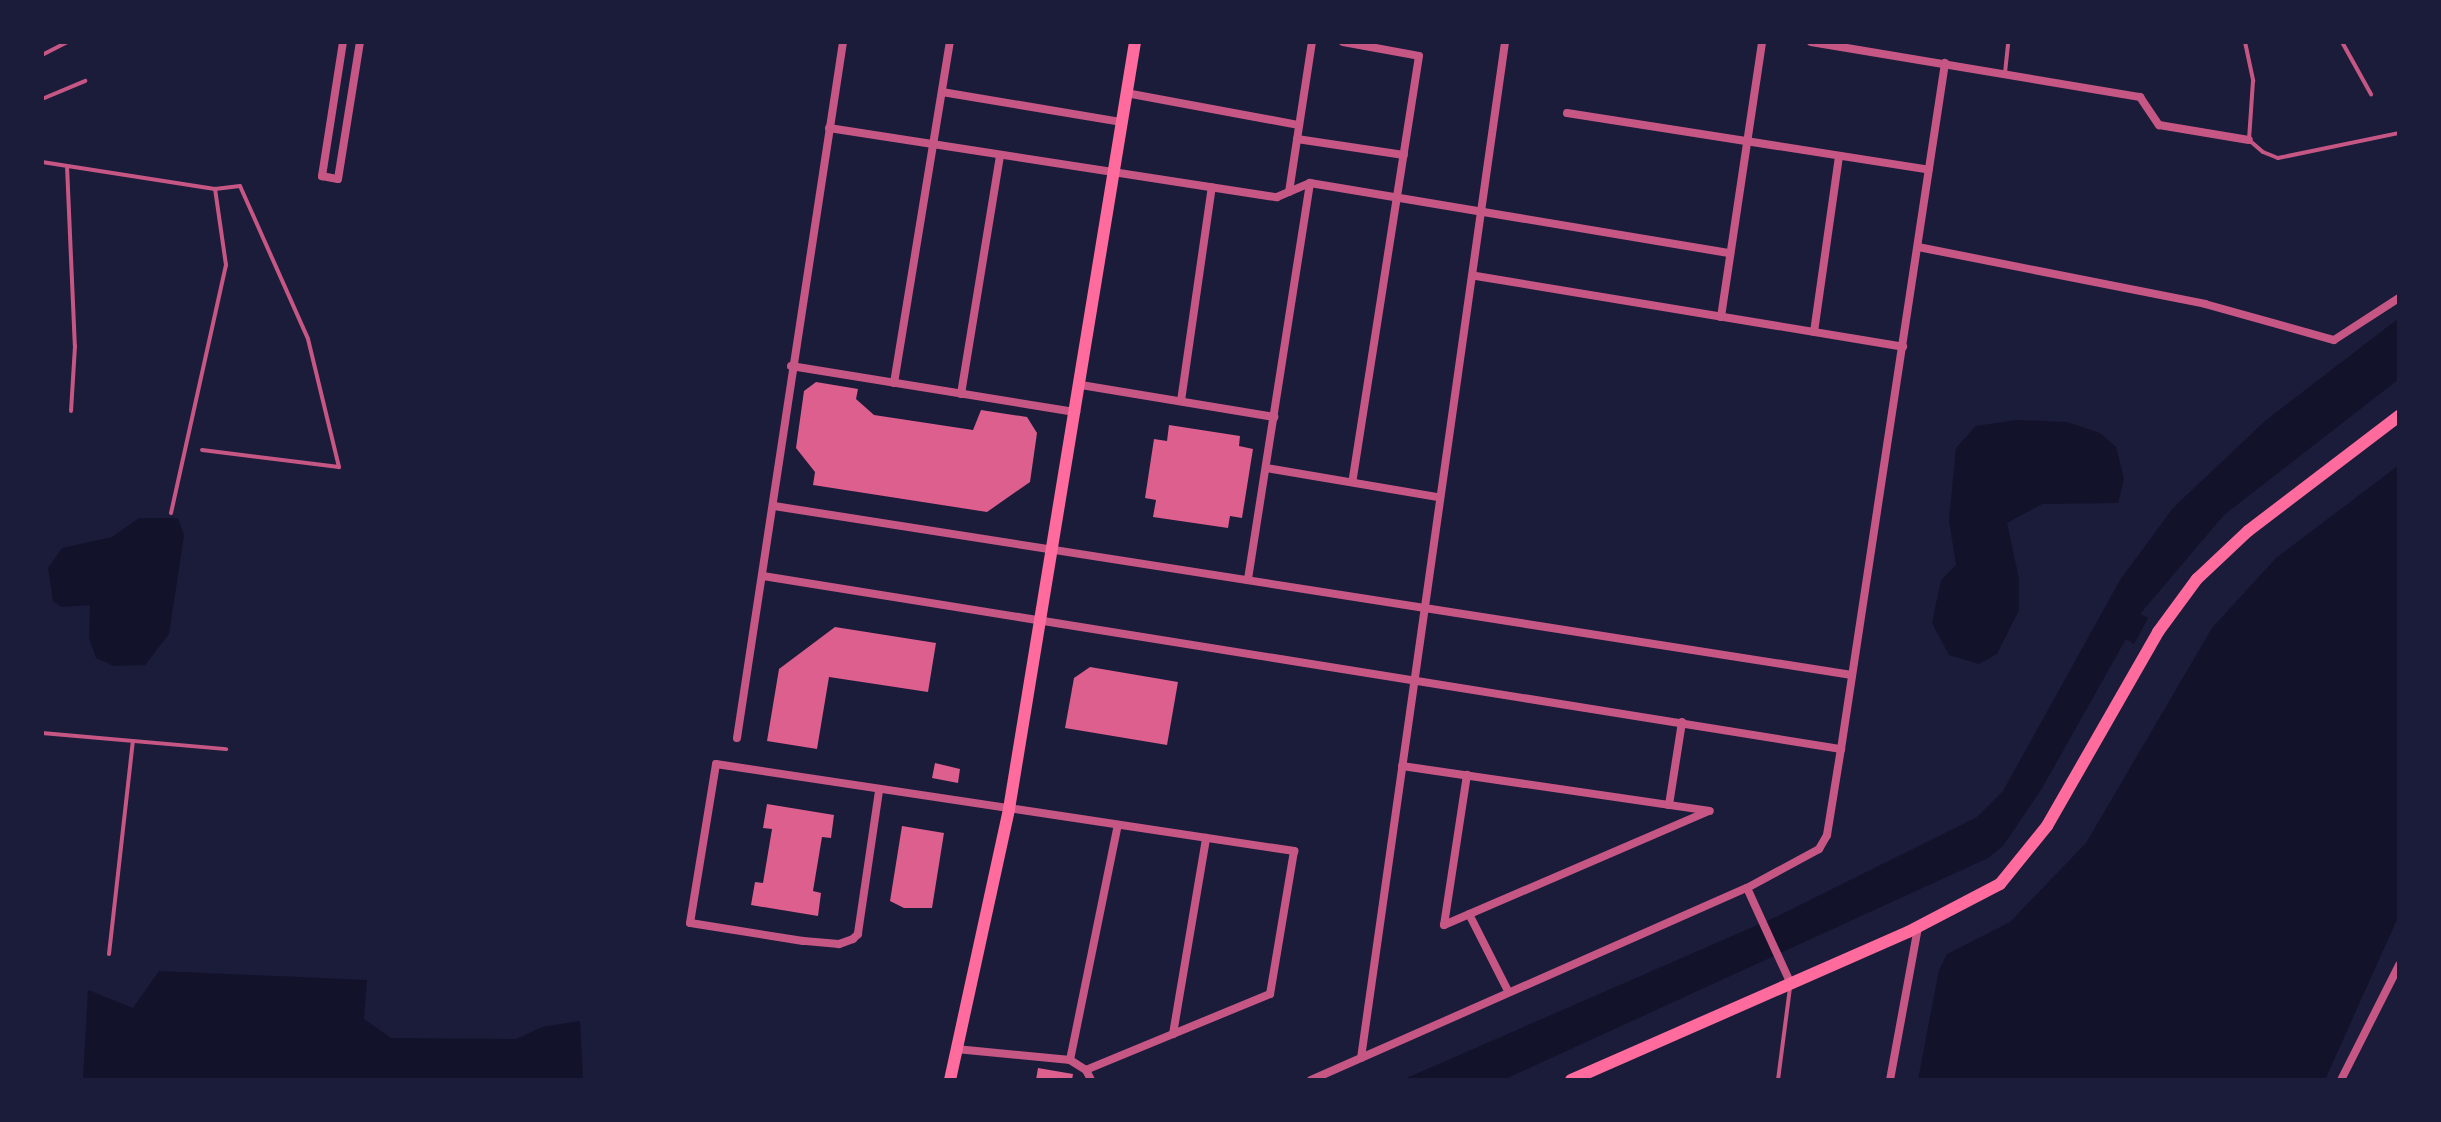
<!DOCTYPE html>
<html>
<head>
<meta charset="utf-8">
<style>
	body { margin:0 }
	#map { position:relative; width:2441px; height:1122px; overflow:hidden; background:#1b1b3a; font-family:"DM Sans",sans-serif }
	div>[style] { position:absolute }
	[style*='--x'] { left:calc(var(--x)*1px); top:calc(var(--y)*1px); width:calc(var(--w)*1px); rotate:calc(var(--a)*1deg) }
	.water>* { inset:0; background:#12122b }
	.building>* { inset:0; background:#dd5f8e }
	.service>* { height:4px; margin:-2px; padding:0 2px; transform-origin:2px; border-radius:2px; background:#c65784 }
	.minor>* { height:8px; margin:-4px; padding:0 4px; transform-origin:4px; border-radius:4px; background:#c65784 }
	.secondary>* { height:12px; margin:-6px; padding:0 6px; transform-origin:6px; border-radius:6px; background:#ff6b9d }
	span { translate:-50% -50%; white-space:nowrap; text-align:center; line-height:1.15; -webkit-text-stroke:6px #1b1b3a; paint-order:stroke }
	.frame { position:absolute; inset:0; border:44px solid #1b1b3a; pointer-events:none }
</style>
</head>
<body>
<div id="map">
	<div class="water">
		<i style="clip-path:polygon(2399px 318px,2399px 379px,2224px 515px,2140px 614px,2148px 618px,2134px 644px,2126px 639px,2041px 790px,2003px 846px,1988px 858px,1503px 1080px,1402px 1080px,1778px 916px,1977px 817px,2003px 791px,2120px 580px,2173px 508px,2265px 421px)"></i>
		<i style="clip-path:polygon(2017px 420px,2067px 422px,2100px 433px,2116px 447px,2124px 479px,2118px 503px,2042px 504px,2007px 523px,2019px 579px,2019px 610px,1997px 654px,1979px 664px,1949px 655px,1932px 623px,1941px 580px,1956px 565px,1949px 520px,1956px 448px,1976px 426px)"></i>
		<i style="clip-path:polygon(2399px 465px,2399px 915px,2325px 1080px,1918px 1080px,1939px 970px,1947px 954px,2010px 922px,2086px 843px,2212px 628px,2276px 558px)"></i>
		<i style="clip-path:polygon(139px 518px,178px 518px,184px 535px,169px 634px,145px 665px,114px 666px,96px 658px,89px 638px,90px 605px,61px 607px,53px 601px,48px 568px,62px 548px,112px 537px)"></i>
		<i style="clip-path:polygon(159px 971px,367px 980px,364px 1019px,391px 1038px,516px 1039px,542px 1027px,580px 1021px,583px 1080px,83px 1080px,88px 990px,133px 1008px)"></i>
	</div>
	<div class="building">
		<i style="clip-path:polygon(816px 382px,858px 389px,856px 399px,874px 415px,973px 430px,981px 410px,1027px 417px,1037px 433px,1030px 482px,987px 512px,813px 485px,815px 472px,796px 448px,804px 391px)"></i>
		<i style="clip-path:polygon(1169px 425px,1240px 436px,1239px 446px,1253px 449px,1242px 518px,1230px 516px,1228px 528px,1153px 517px,1156px 500px,1145px 498px,1154px 439px,1167px 441px)"></i>
		<i style="clip-path:polygon(835px 627px,936px 643px,928px 692px,829px 677px,817px 749px,767px 741px,779px 669px)"></i>
		<i style="clip-path:polygon(1090px 667px,1178px 682px,1167px 745px,1065px 728px,1074px 678px)"></i>
		<i style="clip-path:polygon(935px 763px,960px 769px,958px 783px,932px 778px)"></i>
		<i style="clip-path:polygon(767px 804px,834px 815px,831px 838px,822px 837px,813px 891px,821px 893px,818px 916px,751px 905px,755px 882px,763px 883px,772px 829px,763px 828px)"></i>
		<i style="clip-path:polygon(902px 826px,944px 833px,932px 908px,904px 908px,890px 901px)"></i>
		<i style="clip-path:polygon(1038px 1068px,1073px 1074px,1072px 1080px,1036px 1080px)"></i>
	</div>
	<div class="service">
		<i style="--x:2245;--y:42;--w:40;--a:78"></i>
		<i style="--x:2253;--y:81;--w:59;--a:93.9"></i>
		<i style="--x:2249;--y:140;--w:18;--a:41"></i>
		<i style="--x:2263;--y:152;--w:16;--a:22"></i>
		<i style="--x:2278;--y:158;--w:124;--a:-11.7"></i>
		<i style="--x:2342;--y:42;--w:60;--a:60.9"></i>
		<i style="--x:42;--y:55;--w:29;--a:-27"></i>
		<i style="--x:2005;--y:73;--w:31;--a:-84"></i>
		<i style="--x:42;--y:99;--w:47;--a:-22.7"></i>
		<i style="--x:42;--y:162;--w:175;--a:8.9"></i>
		<i style="--x:215;--y:189;--w:25;--a:-7"></i>
		<i style="--x:240;--y:186;--w:167;--a:66"></i>
		<i style="--x:308;--y:339;--w:132;--a:76.4"></i>
		<i style="--x:339;--y:467;--w:138;--a:-172.9"></i>
		<i style="--x:67;--y:166;--w:180;--a:87.5"></i>
		<i style="--x:75;--y:346;--w:65;--a:93.5"></i>
		<i style="--x:171;--y:513;--w:254;--a:-77.5"></i>
		<i style="--x:226;--y:265;--w:77;--a:-98.2"></i>
		<i style="--x:42;--y:733;--w:185;--a:5"></i>
		<i style="--x:109;--y:954;--w:214;--a:-83.6"></i>
		<i style="--x:1778;--y:1080;--w:94;--a:-82.6"></i>
	</div>
	<div class="minor">
		<i style="--x:343;--y:42;--w:136;--a:98.9"></i>
		<i style="--x:322;--y:176;--w:16;--a:11"></i>
		<i style="--x:338;--y:179;--w:139;--a:-80.9"></i>
		<i style="--x:1343;--y:42;--w:77;--a:10.4"></i>
		<i style="--x:1419;--y:56;--w:431;--a:98.9"></i>
		<i style="--x:1811;--y:42;--w:334;--a:9.5"></i>
		<i style="--x:2140;--y:97;--w:34;--a:56"></i>
		<i style="--x:2159;--y:125;--w:91;--a:9.5"></i>
		<i style="--x:942;--y:92;--w:181;--a:9.5"></i>
		<i style="--x:1126;--y:93;--w:176;--a:10.5"></i>
		<i style="--x:1567;--y:113;--w:366;--a:8.9"></i>
		<i style="--x:829;--y:128;--w:453;--a:8.8"></i>
		<i style="--x:1277;--y:197;--w:36;--a:-23"></i>
		<i style="--x:1310;--y:183;--w:426;--a:9.5"></i>
		<i style="--x:1297;--y:139;--w:108;--a:8.5"></i>
		<i style="--x:1289;--y:192;--w:152;--a:-81.3"></i>
		<i style="--x:1918;--y:247;--w:293;--a:11.2"></i>
		<i style="--x:2205;--y:304;--w:134;--a:15.6"></i>
		<i style="--x:2334;--y:340;--w:77;--a:-32.9"></i>
		<i style="--x:1476;--y:276;--w:433;--a:9.4"></i>
		<i style="--x:1721;--y:317;--w:278;--a:-81.5"></i>
		<i style="--x:1814;--y:332;--w:177;--a:-81.9"></i>
		<i style="--x:791;--y:366;--w:289;--a:9.2"></i>
		<i style="--x:894;--y:383;--w:346;--a:-80.7"></i>
		<i style="--x:1081;--y:385;--w:196;--a:9.4"></i>
		<i style="--x:961;--y:394;--w:242;--a:-80.7"></i>
		<i style="--x:1181;--y:401;--w:216;--a:-81.8"></i>
		<i style="--x:1266;--y:468;--w:173;--a:9.6"></i>
		<i style="--x:774;--y:506;--w:1091;--a:8.91"></i>
		<i style="--x:763;--y:576;--w:1092;--a:9.12"></i>
		<i style="--x:1248;--y:579;--w:401;--a:-81.1"></i>
		<i style="--x:737;--y:738;--w:704;--a:-81.34"></i>
		<i style="--x:1402;--y:766;--w:311;--a:8.3"></i>
		<i style="--x:879;--y:791;--w:145;--a:98.4"></i>
		<i style="--x:858;--y:934;--w:7;--a:135"></i>
		<i style="--x:853;--y:939;--w:15;--a:160"></i>
		<i style="--x:839;--y:944;--w:36;--a:-175"></i>
		<i style="--x:803;--y:941;--w:114;--a:-170.9"></i>
		<i style="--x:690;--y:923;--w:161;--a:-80.7"></i>
		<i style="--x:716;--y:764;--w:585;--a:8.56"></i>
		<i style="--x:1294;--y:851;--w:145;--a:99.5"></i>
		<i style="--x:1270;--y:994;--w:199;--a:157.6"></i>
		<i style="--x:1669;--y:805;--w:84;--a:-81.1"></i>
		<i style="--x:1747;--y:888;--w:103;--a:65.4"></i>
		<i style="--x:1469;--y:914;--w:86;--a:63.1"></i>
		<i style="--x:1444;--y:925;--w:288;--a:-23.3"></i>
		<i style="--x:1444;--y:925;--w:152;--a:-81.3"></i>
		<i style="--x:1173;--y:1034;--w:199;--a:-80.4"></i>
		<i style="--x:956;--y:1049;--w:115;--a:5.5"></i>
		<i style="--x:1070;--y:1060;--w:19;--a:32"></i>
		<i style="--x:1086;--y:1070;--w:11;--a:63"></i>
		<i style="--x:1361;--y:1058;--w:1026;--a:-81.93"></i>
		<i style="--x:1070;--y:1060;--w:240;--a:-78.5"></i>
		<i style="--x:1311;--y:1080;--w:476;--a:-23.8"></i>
		<i style="--x:1747;--y:888;--w:82;--a:-28.4"></i>
		<i style="--x:1819;--y:849;--w:16;--a:-60"></i>
		<i style="--x:1827;--y:835;--w:87;--a:-80.8"></i>
		<i style="--x:1841;--y:749;--w:694;--a:-81.38"></i>
		<i style="--x:1890;--y:1080;--w:156;--a:-79.6"></i>
		<i style="--x:2341;--y:1080;--w:129;--a:-63.2"></i>
	</div>
	<div class="secondary">
		<i style="--x:950;--y:1080;--w:277;--a:-77.7"></i>
		<i style="--x:1009;--y:809;--w:777;--a:-80.67"></i>
		<i style="--x:1571;--y:1080;--w:368;--a:-23.7"></i>
		<i style="--x:1908;--y:932;--w:104;--a:-27.6"></i>
		<i style="--x:2000;--y:884;--w:75;--a:-51"></i>
		<i style="--x:2047;--y:826;--w:224;--a:-60.2"></i>
		<i style="--x:2158;--y:632;--w:66;--a:-53.7"></i>
		<i style="--x:2197;--y:579;--w:70;--a:-43.3"></i>
		<i style="--x:2248;--y:531;--w:190;--a:-37.3"></i>
	</div>
	<div class="frame"></div>
</div>
</body>
</html>
